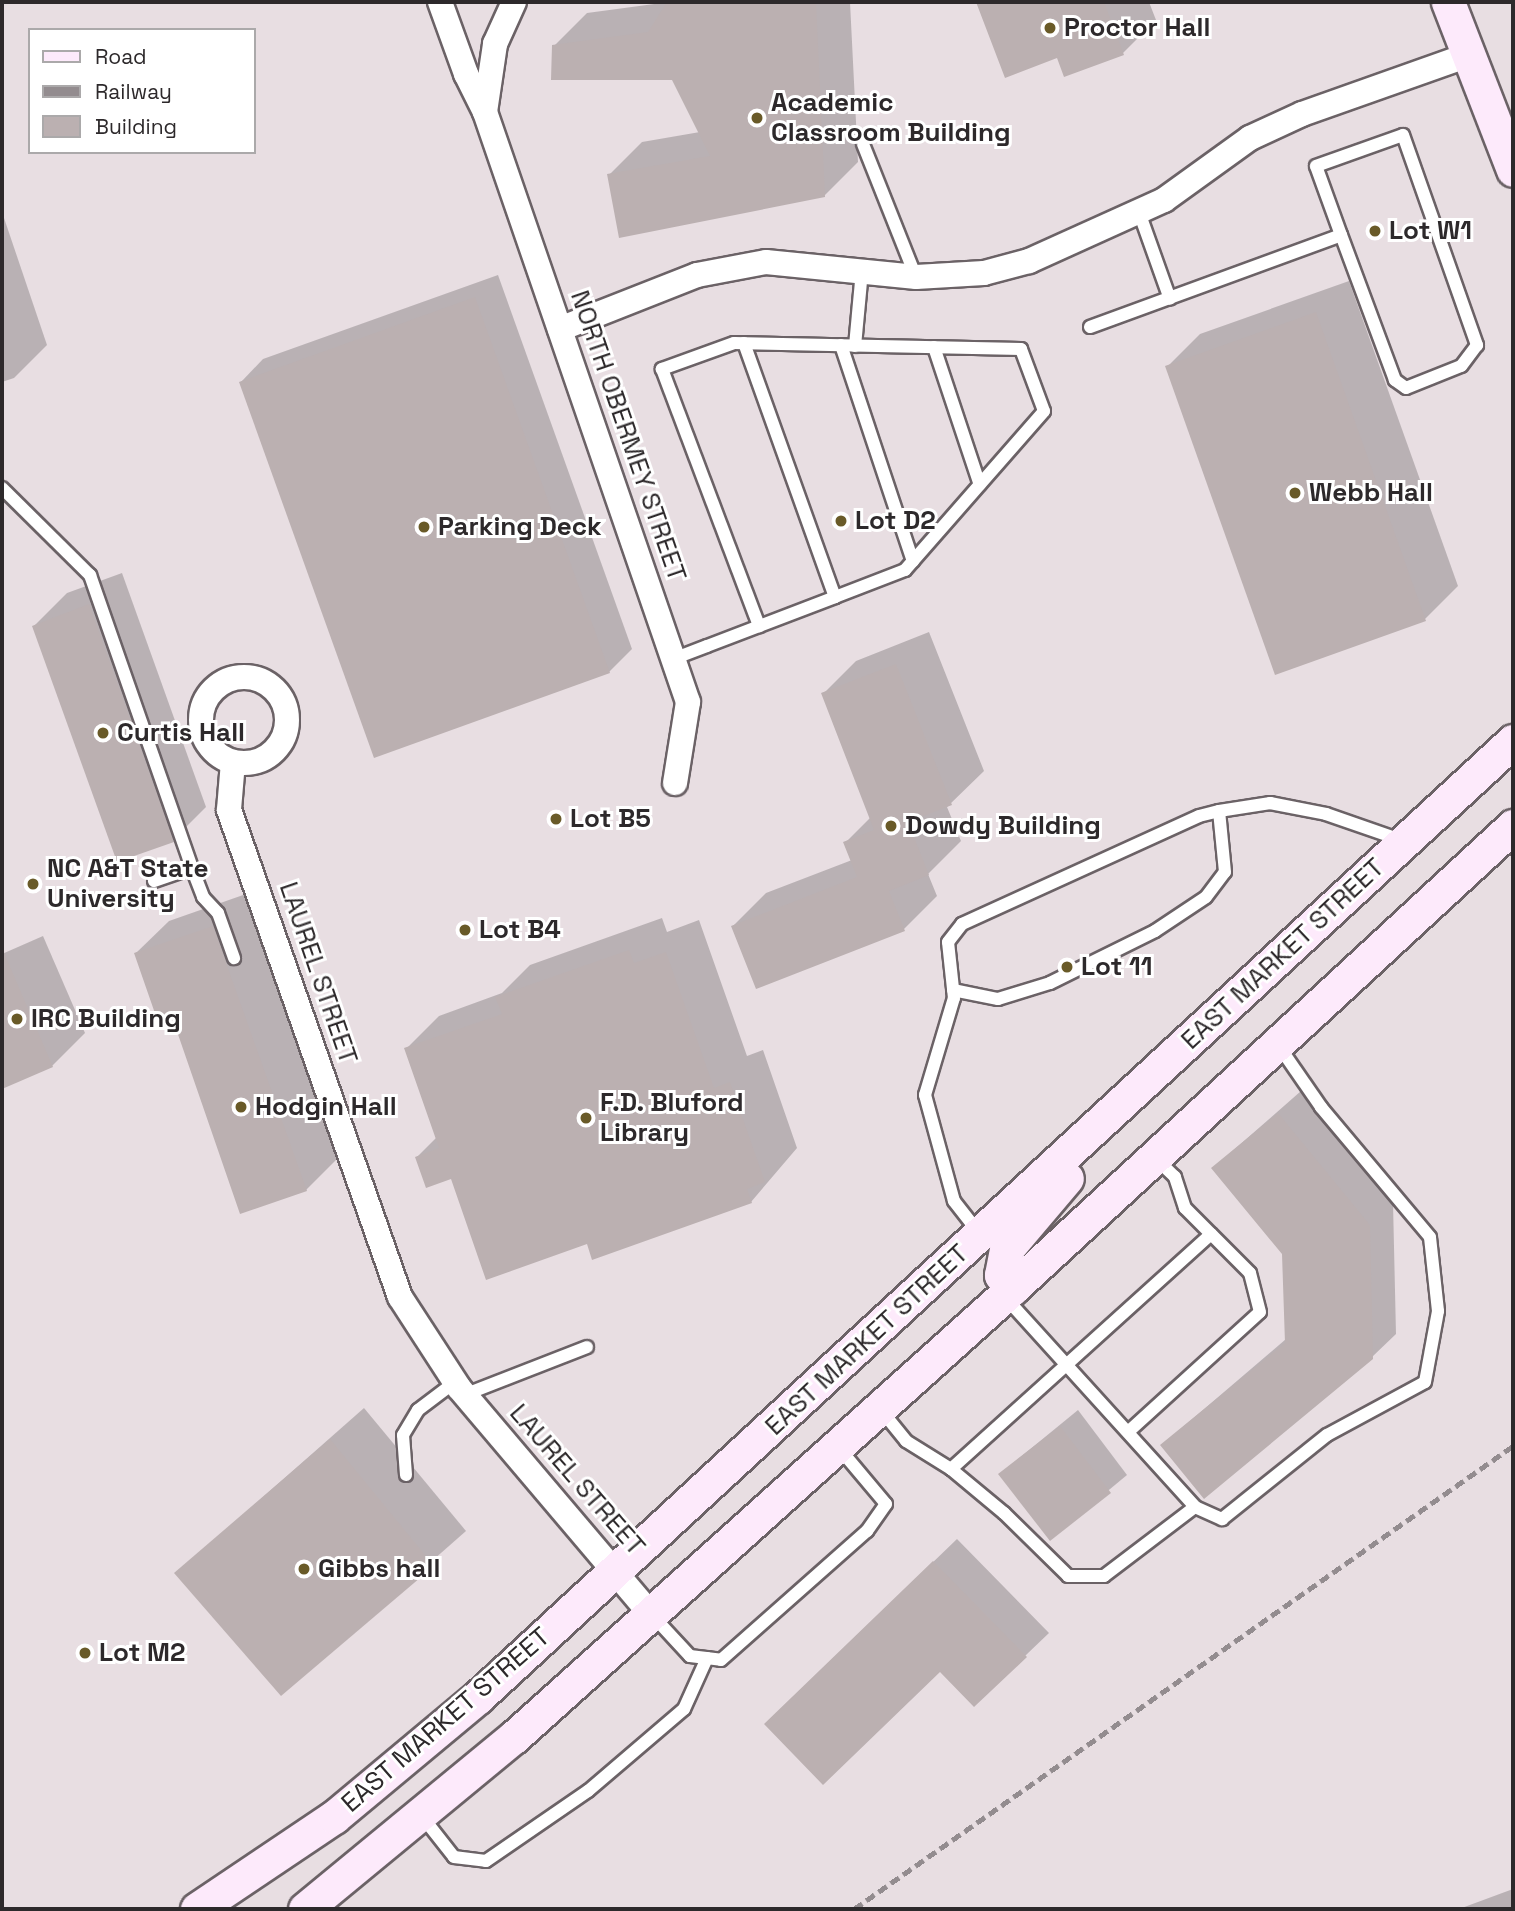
<!DOCTYPE html>
<html>
<head>
<meta charset="utf-8">
<style>
	body { margin:0 }
	#map { position:relative; width:1515px; height:1911px; overflow:hidden; background:#e8dee2; font-family:"Space Grotesk",sans-serif }
	div>[style] { position:absolute }
	[style*='--x'] { left:calc(var(--x)*1px); top:calc(var(--y)*1px); width:calc(var(--w)*1px); rotate:calc(var(--a)*1deg) }
	.shadow>* { inset:0; background:#0003 }
	.building>* { inset:0; background:#bbb0b1 }
	.roads { filter:drop-shadow(2px 0 #6b6266) drop-shadow(-2px 0 #6b6266) drop-shadow(0 2px #6b6266) drop-shadow(0 -2px #6b6266) }
	.lane>* { height:12px; margin:-6px; padding:0 6px; transform-origin:6px; border-radius:6px; background:#fff }
	.street>* { height:24px; margin:-12px; padding:0 12px; transform-origin:12px; border-radius:12px; background:#fff }
	.street>.ring { margin:-12px; padding:0; box-sizing:content-box; background:none; border:24px solid #fff; border-radius:50% }
	.secondary>* { height:33px; margin:-16.5px; padding:0 16.5px; transform-origin:16.5px; border-radius:16.5px; background:#fdeafb }
	.rail>* { height:5px; margin-top:-2.5px; transform-origin:0; background:repeating-linear-gradient(90deg,#938c8f 0 10px,transparent 0 15px) }
	.dots>* { width:19px; height:19px; translate:-50% -50%; box-sizing:border-box; border:4px solid #fff; border-radius:50% }
	span { translate:-50% -50%; white-space:nowrap; text-align:center; line-height:1.15; -webkit-text-stroke:6px #fff; paint-order:stroke }
	.poi-label { font-size:26px; color:#2d292b; font-weight:700 }
	.left { translate:0 -50%; text-align:left }
	.street-label { font-size:26px; color:#2d292b }
	.frame { position:absolute; inset:0; border:4px solid #2d292b; pointer-events:none }
	.legend { position:absolute; left:28px; top:28px; width:228px; height:126px; box-sizing:border-box; background:#fff; border:2px solid #aba9aa; margin:0; padding:9px 12px; list-style:none; font-size:21px; color:#2d292b }
	.legend li { display:flex; align-items:center; gap:14px; height:35px }
	.legend b { width:35px; border:2px solid #aba9aa }
</style>
</head>
<body>
<div id="map">
	<div class="shadow">
		<i style="clip-path:polygon(669px 2px,850px 2px,858px 162px,825px 195px,609px 175px,642px 142px,700px 132px,674px 78px,554px 46px,587px 13px)"></i>
		<i style="clip-path:polygon(978px 2px,1149px 2px,1156px 20px,1123px 53px,1058px 56px,1006px 75px)"></i>
		<i style="clip-path:polygon(2px 212px,47px 345px,14px 378px,2px 382px)"></i>
		<i style="clip-path:polygon(498px 275px,632px 649px,609px 672px,241px 382px,263px 359px)"></i>
		<i style="clip-path:polygon(1349px 281px,1458px 586px,1425px 619px,1167px 367px,1200px 334px)"></i>
		<i style="clip-path:polygon(122px 573px,206px 807px,173px 840px,34px 626px,67px 593px)"></i>
		<i style="clip-path:polygon(929px 632px,984px 771px,947px 807px,961px 841px,928px 874px,937px 896px,904px 929px,733px 926px,766px 893px,852px 860px,845px 843px,871px 817px,823px 694px,856px 661px)"></i>
		<i style="clip-path:polygon(246px 894px,339px 1157px,306px 1190px,173px 1015px,136px 953px,169px 921px)"></i>
		<i style="clip-path:polygon(662px 918px,667px 932px,699px 920px,747px 1056px,763px 1050px,797px 1148px,751px 1202px,588px 1242px,417px 1157px,437px 1137px,406px 1049px,439px 1016px,502px 993px,530px 965px)"></i>
		<i style="clip-path:polygon(43px 936px,85px 1033px,52px 1066px,2px 1087px,2px 954px)"></i>
		<i style="clip-path:polygon(1301px 1091px,1393px 1202px,1396px 1334px,1372px 1357px,1162px 1445px,1286px 1339px,1284px 1253px,1213px 1168px)"></i>
		<i style="clip-path:polygon(364px 1408px,466px 1531px,281px 1694px,177px 1573px)"></i>
		<i style="clip-path:polygon(1078px 1410px,1127px 1475px,1051px 1538px,1000px 1474px)"></i>
		<i style="clip-path:polygon(957px 1539px,1049px 1633px,1026px 1655px,975px 1705px,940px 1669px,789px 1701px)"></i>
		<i style="clip-path:polygon(1513px 1889px,1513px 1909px,1459px 1909px)"></i>
	</div>
	<div class="building">
		<i style="clip-path:polygon(667px 2px,816px 2px,825px 197px,619px 238px,607px 174px,710px 156px,672px 80px,551px 80px,552px 45px,648px 32px)"></i>
		<i style="clip-path:polygon(976px 2px,1104px 2px,1124px 55px,1064px 77px,1057px 58px,1005px 78px)"></i>
		<i style="clip-path:polygon(475px 297px,610px 673px,374px 758px,239px 382px)"></i>
		<i style="clip-path:polygon(1316px 312px,1426px 621px,1275px 675px,1165px 366px)"></i>
		<i style="clip-path:polygon(89px 604px,174px 842px,117px 862px,32px 626px)"></i>
		<i style="clip-path:polygon(896px 664px,952px 805px,908px 822px,929px 875px,889px 891px,905px 931px,756px 989px,731px 926px,857px 877px,843px 842px,874px 830px,821px 693px)"></i>
		<i style="clip-path:polygon(213px 926px,307px 1191px,240px 1214px,172px 1017px,158px 1022px,134px 953px)"></i>
		<i style="clip-path:polygon(2px 948px,53px 1067px,2px 1089px)"></i>
		<i style="clip-path:polygon(629px 950px,634px 963px,666px 952px,714px 1088px,730px 1082px,765px 1182px,747px 1189px,752px 1203px,592px 1260px,587px 1244px,486px 1280px,451px 1179px,426px 1188px,415px 1157px,439px 1148px,404px 1048px,502px 1014px,495px 997px)"></i>
		<i style="clip-path:polygon(1278px 1113px,1370px 1225px,1373px 1359px,1204px 1499px,1160px 1445px,1285px 1343px,1282px 1254px,1211px 1168px)"></i>
		<i style="clip-path:polygon(1060px 1426px,1111px 1493px,1050px 1541px,998px 1474px)"></i>
		<i style="clip-path:polygon(330px 1439px,434px 1566px,281px 1696px,174px 1573px)"></i>
		<i style="clip-path:polygon(933px 1561px,1027px 1657px,974px 1707px,940px 1672px,823px 1785px,764px 1724px)"></i>
	</div>
	<div class="roads">
		<div class="lane">
			<i style="--x:863;--y:144;--w:143;--a:68.3"></i>
			<i style="--x:1139;--y:212;--w:92;--a:70.4"></i>
			<i style="--x:1090;--y:327;--w:267;--a:-20.1"></i>
			<i style="--x:1341;--y:235;--w:73;--a:-109.9"></i>
			<i style="--x:1316;--y:166;--w:92;--a:-19.6"></i>
			<i style="--x:1403;--y:135;--w:223;--a:70.6"></i>
			<i style="--x:1477;--y:345;--w:26;--a:127"></i>
			<i style="--x:1461;--y:366;--w:59;--a:158.2"></i>
			<i style="--x:1406;--y:388;--w:14;--a:-144"></i>
			<i style="--x:1395;--y:380;--w:155;--a:-110.4"></i>
			<i style="--x:744;--y:343;--w:270;--a:70.3"></i>
			<i style="--x:841;--y:345;--w:228;--a:71.6"></i>
			<i style="--x:855;--y:346;--w:75;--a:-84.7"></i>
			<i style="--x:934;--y:347;--w:145;--a:71.6"></i>
			<i style="--x:2;--y:488;--w:124;--a:44.7"></i>
			<i style="--x:90;--y:575;--w:310;--a:70.8"></i>
			<i style="--x:192;--y:868;--w:31;--a:69"></i>
			<i style="--x:203;--y:897;--w:22;--a:47"></i>
			<i style="--x:218;--y:913;--w:48;--a:70.4"></i>
			<i style="--x:673;--y:659;--w:36;--a:-21"></i>
			<i style="--x:707;--y:646;--w:137;--a:-20.9"></i>
			<i style="--x:835;--y:597;--w:75;--a:-21.1"></i>
			<i style="--x:905;--y:570;--w:211;--a:-48.8"></i>
			<i style="--x:1044;--y:411;--w:66;--a:-110.4"></i>
			<i style="--x:1021;--y:349;--w:287;--a:-178.8"></i>
			<i style="--x:734;--y:343;--w:77;--a:160.1"></i>
			<i style="--x:662;--y:369;--w:275;--a:69.3"></i>
			<i style="--x:154;--y:881;--w:40;--a:-18.9"></i>
			<i style="--x:953;--y:990;--w:46;--a:11.3"></i>
			<i style="--x:998;--y:999;--w:54;--a:-17.1"></i>
			<i style="--x:1050;--y:983;--w:117;--a:-26.3"></i>
			<i style="--x:1155;--y:931;--w:61;--a:-33.7"></i>
			<i style="--x:1206;--y:897;--w:31;--a:-53"></i>
			<i style="--x:1225;--y:872;--w:61;--a:-95.6"></i>
			<i style="--x:979;--y:1233;--w:41;--a:-128"></i>
			<i style="--x:954;--y:1201;--w:110;--a:-105.3"></i>
			<i style="--x:925;--y:1095;--w:101;--a:-73.4"></i>
			<i style="--x:954;--y:998;--w:56;--a:-96.1"></i>
			<i style="--x:948;--y:942;--w:23;--a:-52"></i>
			<i style="--x:962;--y:924;--w:260;--a:-24.5"></i>
			<i style="--x:1199;--y:816;--w:21;--a:-14"></i>
			<i style="--x:1219;--y:811;--w:52;--a:-8.9"></i>
			<i style="--x:1270;--y:803;--w:57;--a:11.1"></i>
			<i style="--x:1326;--y:814;--w:79;--a:19.1"></i>
			<i style="--x:1004;--y:1296;--w:285;--a:47.8"></i>
			<i style="--x:1195;--y:1507;--w:30;--a:24"></i>
			<i style="--x:1222;--y:1519;--w:134;--a:-38.7"></i>
			<i style="--x:1327;--y:1435;--w:111;--a:-28.4"></i>
			<i style="--x:1425;--y:1382;--w:72;--a:-79.6"></i>
			<i style="--x:1438;--y:1311;--w:74;--a:-96.2"></i>
			<i style="--x:1430;--y:1237;--w:170;--a:-130"></i>
			<i style="--x:1321;--y:1107;--w:75;--a:-124.7"></i>
			<i style="--x:464;--y:1395;--w:132;--a:-21.3"></i>
			<i style="--x:881;--y:1410;--w:40;--a:51"></i>
			<i style="--x:906;--y:1441;--w:53;--a:31.9"></i>
			<i style="--x:951;--y:1469;--w:69;--a:39.7"></i>
			<i style="--x:1004;--y:1513;--w:90;--a:44.5"></i>
			<i style="--x:1068;--y:1576;--w:36;--a:0"></i>
			<i style="--x:1104;--y:1576;--w:114;--a:-37.2"></i>
			<i style="--x:1128;--y:1432;--w:178;--a:-42.3"></i>
			<i style="--x:1260;--y:1312;--w:40;--a:-104.4"></i>
			<i style="--x:1250;--y:1273;--w:55;--a:-135"></i>
			<i style="--x:951;--y:1469;--w:350;--a:-42.1"></i>
			<i style="--x:1211;--y:1234;--w:37;--a:-135"></i>
			<i style="--x:1185;--y:1208;--w:33;--a:-108"></i>
			<i style="--x:1175;--y:1177;--w:29;--a:-136"></i>
			<i style="--x:406;--y:1475;--w:40;--a:-94.3"></i>
			<i style="--x:403;--y:1435;--w:29;--a:-59"></i>
			<i style="--x:418;--y:1410;--w:46;--a:-37.1"></i>
			<i style="--x:652;--y:1615;--w:56;--a:47.2"></i>
			<i style="--x:690;--y:1656;--w:31;--a:7"></i>
			<i style="--x:721;--y:1660;--w:195;--a:-41.5"></i>
			<i style="--x:867;--y:1531;--w:33;--a:-55"></i>
			<i style="--x:886;--y:1504;--w:73;--a:-130"></i>
			<i style="--x:421;--y:1815;--w:53;--a:51.8"></i>
			<i style="--x:454;--y:1857;--w:32;--a:7"></i>
			<i style="--x:486;--y:1861;--w:124;--a:-34.5"></i>
			<i style="--x:588;--y:1791;--w:126;--a:-40.5"></i>
			<i style="--x:684;--y:1709;--w:56;--a:-65.7"></i>
		</div>
		<div class="street">
			<i style="--x:440;--y:2;--w:77;--a:70.1"></i>
			<i style="--x:466;--y:74;--w:42;--a:63.4"></i>
			<i style="--x:485;--y:112;--w:69;--a:-81.6"></i>
			<i style="--x:495;--y:44;--w:46;--a:-65.7"></i>
			<i style="--x:485;--y:112;--w:624;--a:71.01"></i>
			<i style="--x:688;--y:702;--w:82;--a:99.1"></i>
			<i style="--x:560;--y:329;--w:147;--a:-21.5"></i>
			<i style="--x:697;--y:275;--w:70;--a:-10.7"></i>
			<i style="--x:766;--y:262;--w:151;--a:5.7"></i>
			<i style="--x:916;--y:277;--w:68;--a:-3.4"></i>
			<i style="--x:984;--y:273;--w:47;--a:-14.9"></i>
			<i style="--x:1029;--y:261;--w:148;--a:-24.3"></i>
			<i style="--x:1164;--y:200;--w:106;--a:-35.8"></i>
			<i style="--x:1250;--y:138;--w:57;--a:-24.8"></i>
			<i style="--x:1302;--y:114;--w:177;--a:-19.5"></i>
			<i class="ring" style="left:201px;top:677px;width:62px;height:62px"></i>
			<i style="--x:233;--y:762;--w:48;--a:94.8"></i>
			<i style="--x:229;--y:810;--w:516;--a:70.65"></i>
			<i style="--x:400;--y:1297;--w:108;--a:57"></i>
			<i style="--x:459;--y:1388;--w:294;--a:49.7"></i>
		</div>
		<div class="secondary">
			<i style="--x:1448;--y:2;--w:180;--a:68.8"></i>
			<i style="--x:1012;--y:1289;--w:18;--a:-128"></i>
			<i style="--x:1001;--y:1275;--w:25;--a:-79"></i>
			<i style="--x:1006;--y:1250;--w:94;--a:-49.7"></i>
			<i style="--x:197;--y:1909;--w:165;--a:-33.9"></i>
			<i style="--x:334;--y:1817;--w:187;--a:-39.8"></i>
			<i style="--x:478;--y:1697;--w:1409;--a:-42.73"></i>
			<i style="--x:305;--y:1909;--w:271;--a:-39.5"></i>
			<i style="--x:514;--y:1737;--w:659;--a:-41.99"></i>
			<i style="--x:1004;--y:1296;--w:693;--a:-42.72"></i>
		</div>
	</div>
	<div class="rail">
		<i style="--x:854;--y:1909;--w:805;--a:-35.09"></i>
	</div>
	<div class="dots">
		<i style="left:1050px;top:28px;background:#695a28"></i>
		<i style="left:757px;top:118px;background:#695a28"></i>
		<i style="left:1375px;top:231px;background:#695a28"></i>
		<i style="left:1295px;top:493px;background:#695a28"></i>
		<i style="left:841px;top:521px;background:#695a28"></i>
		<i style="left:424px;top:527px;background:#695a28"></i>
		<i style="left:103px;top:733px;background:#695a28"></i>
		<i style="left:556px;top:819px;background:#695a28"></i>
		<i style="left:891px;top:826px;background:#695a28"></i>
		<i style="left:33px;top:884px;background:#695a28"></i>
		<i style="left:465px;top:930px;background:#695a28"></i>
		<i style="left:1067px;top:967px;background:#695a28"></i>
		<i style="left:17px;top:1019px;background:#695a28"></i>
		<i style="left:241px;top:1107px;background:#695a28"></i>
		<i style="left:586px;top:1118px;background:#695a28"></i>
		<i style="left:304px;top:1569px;background:#695a28"></i>
		<i style="left:85px;top:1653px;background:#695a28"></i>
	</div>
	<div class="poi-label">
		<span class="left" style="left:1064px;top:28px">Proctor Hall</span>
		<span class="left" style="left:771px;top:118px">Academic<br>Classroom Building</span>
		<span class="left" style="left:1389px;top:231px">Lot W1</span>
		<span class="left" style="left:1309px;top:493px">Webb Hall</span>
		<span class="left" style="left:855px;top:521px">Lot D2</span>
		<span class="left" style="left:438px;top:527px">Parking Deck</span>
		<span class="left" style="left:117px;top:733px">Curtis Hall</span>
		<span class="left" style="left:570px;top:819px">Lot B5</span>
		<span class="left" style="left:905px;top:826px">Dowdy Building</span>
		<span class="left" style="left:47px;top:884px">NC A&amp;T State<br>University</span>
		<span class="left" style="left:479px;top:930px">Lot B4</span>
		<span class="left" style="left:1081px;top:967px">Lot 11</span>
		<span class="left" style="left:31px;top:1019px">IRC Building</span>
		<span class="left" style="left:600px;top:1118px">F.D. Bluford<br>Library</span>
		<span class="left" style="left:255px;top:1107px">Hodgin Hall</span>
		<span class="left" style="left:318px;top:1569px">Gibbs hall</span>
		<span class="left" style="left:99px;top:1653px">Lot M2</span>
	</div>
	<div class="street-label">
		<span style="left:628px;top:436px;rotate:71deg">NORTH OBERMEY STREET</span>
		<span style="left:1283px;top:954px;rotate:-43deg">EAST MARKET STREET</span>
		<span style="left:318px;top:973px;rotate:71deg">LAUREL STREET</span>
		<span style="left:867px;top:1340px;rotate:-43deg">EAST MARKET STREET</span>
		<span style="left:577px;top:1480px;rotate:49deg">LAUREL STREET</span>
		<span style="left:446px;top:1720px;rotate:-41deg">EAST MARKET STREET</span>
	</div>
	<div class="frame"></div>
	<ul class="legend">
	<li><b style="height:9px;background:#fdeafb"></b>Road</li>
	<li><b style="height:9px;background:#938c8f"></b>Railway</li>
	<li><b style="height:19px;background:#bbb0b1"></b>Building</li>
	</ul>
</div>
</body>
</html>
